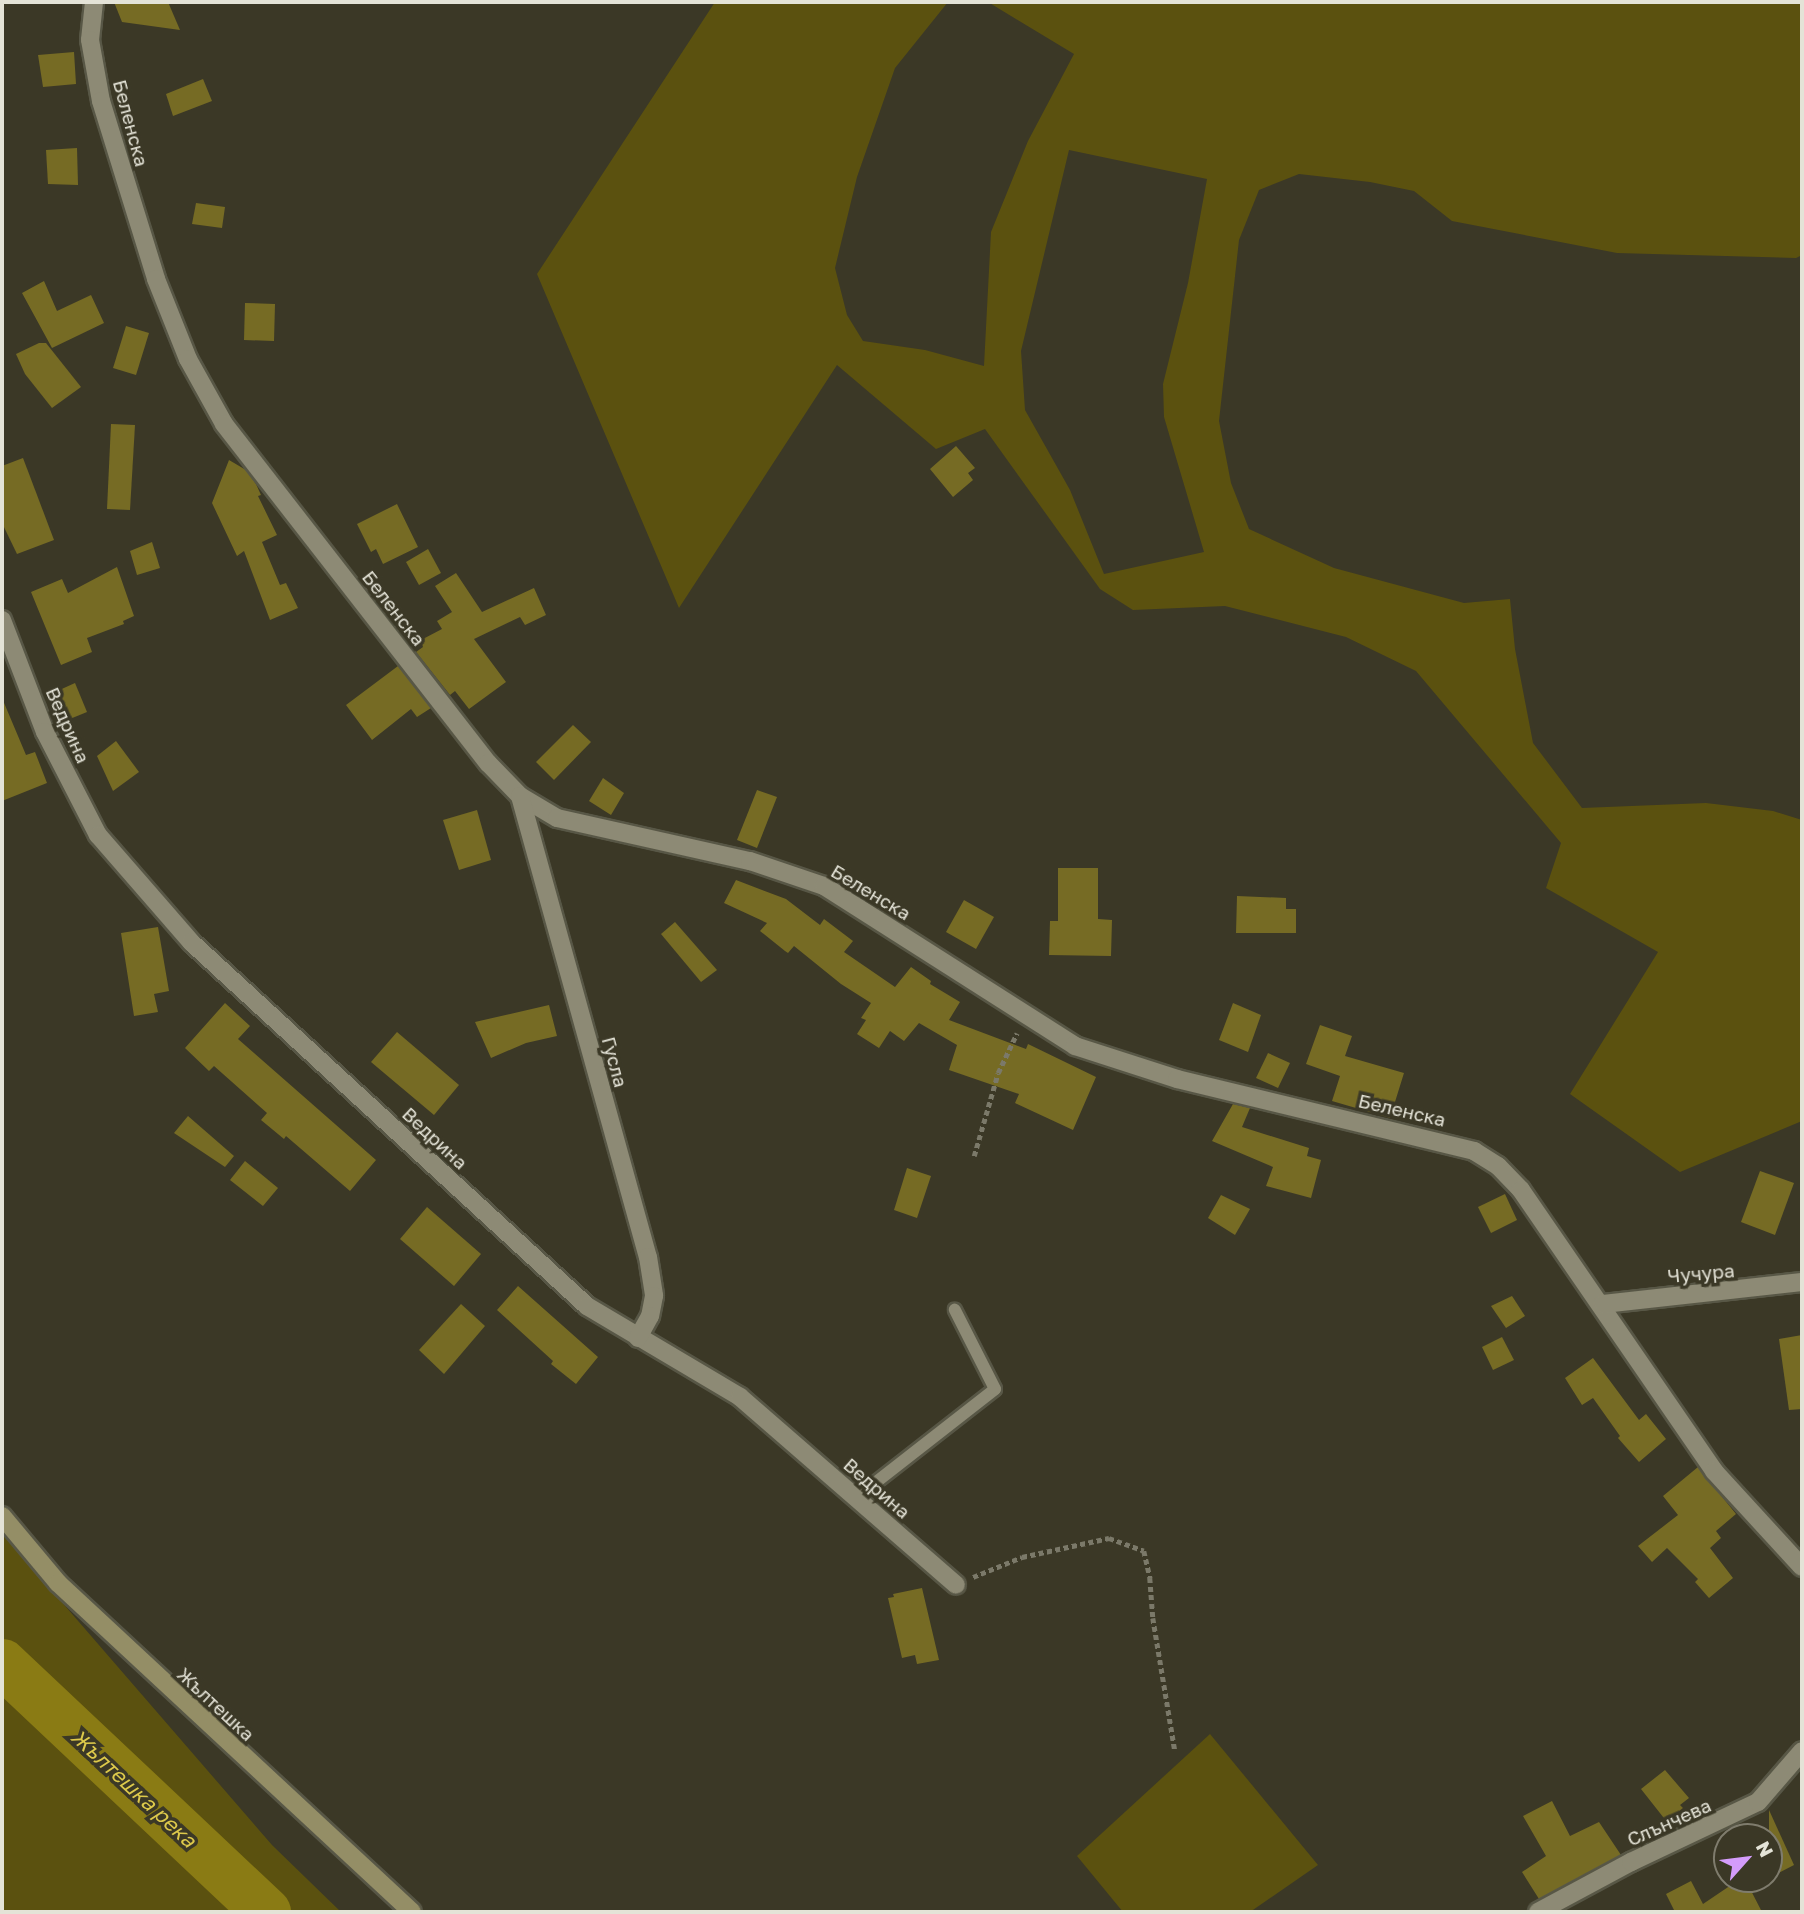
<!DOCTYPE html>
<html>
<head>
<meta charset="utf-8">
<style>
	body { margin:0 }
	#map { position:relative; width:1804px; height:1914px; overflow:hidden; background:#3b3826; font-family:"Golos Text",sans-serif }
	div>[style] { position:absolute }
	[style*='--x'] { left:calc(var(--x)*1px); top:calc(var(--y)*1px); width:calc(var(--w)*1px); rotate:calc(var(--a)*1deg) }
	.green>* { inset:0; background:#5b510f }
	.river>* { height:49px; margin:-24.5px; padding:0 24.5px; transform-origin:24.5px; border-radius:24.5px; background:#8a7b14 }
	.building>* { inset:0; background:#766b24 }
	.path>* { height:4.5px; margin-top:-2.25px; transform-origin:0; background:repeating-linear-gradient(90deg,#7b7969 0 5px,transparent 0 8.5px) }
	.roads { filter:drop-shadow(2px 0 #585746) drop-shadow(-2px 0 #585746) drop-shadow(0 2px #585746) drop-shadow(0 -2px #585746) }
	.lane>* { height:12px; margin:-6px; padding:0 6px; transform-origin:6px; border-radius:6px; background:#8d8a75 }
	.street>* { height:18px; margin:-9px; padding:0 9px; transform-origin:9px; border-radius:9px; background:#8d8a75 }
	.secondary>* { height:18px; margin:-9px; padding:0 9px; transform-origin:9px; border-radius:9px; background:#948e66 }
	span { translate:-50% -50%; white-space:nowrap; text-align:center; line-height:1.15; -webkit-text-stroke:7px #3b3826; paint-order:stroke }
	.street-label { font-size:19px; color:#e4e3d7 }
	.water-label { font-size:21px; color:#ddc94b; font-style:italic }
	.frame { position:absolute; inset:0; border:4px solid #e4e3d7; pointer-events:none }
	.north { position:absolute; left:1713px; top:1823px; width:70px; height:70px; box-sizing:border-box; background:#3b3826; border:2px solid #7f7c6d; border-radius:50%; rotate:62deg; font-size:19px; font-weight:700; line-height:28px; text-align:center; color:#e4e3d7 }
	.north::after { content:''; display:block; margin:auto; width:24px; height:32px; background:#d49cfb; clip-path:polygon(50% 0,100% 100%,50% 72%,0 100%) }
</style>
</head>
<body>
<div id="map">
	<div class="green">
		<i style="clip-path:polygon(evenodd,715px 2px,948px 2px,895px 68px,857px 177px,835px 268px,847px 315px,863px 341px,925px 350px,984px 366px,991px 232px,1028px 141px,1074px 54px,988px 2px,1802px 2px,1802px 255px,1796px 258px,1617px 253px,1452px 221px,1414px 191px,1370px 182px,1299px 174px,1259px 190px,1239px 240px,1219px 421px,1231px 483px,1249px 529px,1334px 568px,1464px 603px,1510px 599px,1515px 649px,1533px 743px,1582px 808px,1706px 803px,1773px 811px,1802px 820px,1802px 1121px,1680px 1172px,1570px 1094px,1658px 952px,1546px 888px,1561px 843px,1416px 671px,1346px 637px,1225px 606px,1133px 610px,1100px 589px,985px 429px,936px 449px,837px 365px,679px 608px,537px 274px,715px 2px,1069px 150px,1207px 179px,1188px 283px,1163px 384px,1164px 417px,1204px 552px,1104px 574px,1070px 490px,1025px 410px,1021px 351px,1069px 150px)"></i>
		<i style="clip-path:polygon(2px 1533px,272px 1845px,341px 1912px,2px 1912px)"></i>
		<i style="clip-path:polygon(1210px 1734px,1318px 1865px,1250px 1912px,1123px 1912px,1077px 1856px)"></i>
	</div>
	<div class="river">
		<i style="--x:2;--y:1663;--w:363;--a:43.3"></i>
	</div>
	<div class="building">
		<i style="clip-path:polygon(114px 2px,168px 2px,180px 30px,122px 22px)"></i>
		<i style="clip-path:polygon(74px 52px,76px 84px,43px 87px,38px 55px)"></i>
		<i style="clip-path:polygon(203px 79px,212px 101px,173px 116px,166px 94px)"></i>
		<i style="clip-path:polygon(77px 148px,78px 185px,48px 184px,46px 150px)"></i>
		<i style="clip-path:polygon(196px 203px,225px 207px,222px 228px,192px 224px)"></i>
		<i style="clip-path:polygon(44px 281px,57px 311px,91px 295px,104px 323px,52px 348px,22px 293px)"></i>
		<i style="clip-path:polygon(245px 303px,275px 304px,274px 341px,244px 340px)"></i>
		<i style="clip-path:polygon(126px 326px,149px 333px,136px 375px,113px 368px)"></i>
		<i style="clip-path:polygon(39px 343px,46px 343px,81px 387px,52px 408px,25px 374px,16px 354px)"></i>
		<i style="clip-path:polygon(111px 424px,135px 425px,130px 510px,107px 509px)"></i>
		<i style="clip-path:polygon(956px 446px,975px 468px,968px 473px,973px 480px,953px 497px,930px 469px)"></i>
		<i style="clip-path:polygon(23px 458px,54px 540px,17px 554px,2px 523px,2px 466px)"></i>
		<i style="clip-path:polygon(229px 460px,246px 470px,256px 484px,261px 495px,258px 496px,277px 535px,262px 542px,280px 585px,286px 583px,298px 608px,270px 620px,244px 551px,237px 556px,212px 503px)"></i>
		<i style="clip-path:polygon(397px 504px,418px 547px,383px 564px,376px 549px,371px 552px,357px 524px)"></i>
		<i style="clip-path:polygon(152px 542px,160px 568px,137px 575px,130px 551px)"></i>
		<i style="clip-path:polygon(428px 549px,441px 573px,419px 585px,406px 562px)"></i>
		<i style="clip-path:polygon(117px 567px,134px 616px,123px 621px,124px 624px,87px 638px,92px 652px,61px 665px,31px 592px,62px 579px,68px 593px)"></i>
		<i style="clip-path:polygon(456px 573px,482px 612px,534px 588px,546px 615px,525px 625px,520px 617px,474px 639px,506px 682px,469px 709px,455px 691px,450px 695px,416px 652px,423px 647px,421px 640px,442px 629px,437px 621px,452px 612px,435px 586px)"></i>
		<i style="clip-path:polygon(398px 666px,431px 708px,417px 717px,411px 709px,372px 740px,346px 705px)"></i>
		<i style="clip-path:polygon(75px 683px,87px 712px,65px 721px,55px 692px)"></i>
		<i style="clip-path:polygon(2px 698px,26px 755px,35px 752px,47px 783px,2px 801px)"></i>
		<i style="clip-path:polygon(573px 725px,591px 742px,554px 780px,536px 762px)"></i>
		<i style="clip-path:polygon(116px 741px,139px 772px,113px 791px,97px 756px)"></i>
		<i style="clip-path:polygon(603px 778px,624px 793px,611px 815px,589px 801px)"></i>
		<i style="clip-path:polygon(757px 790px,777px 797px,757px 848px,737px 840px)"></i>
		<i style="clip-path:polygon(477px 810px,491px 860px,459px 870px,443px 820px)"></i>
		<i style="clip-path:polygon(1058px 868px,1098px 868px,1098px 919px,1112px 920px,1111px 956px,1049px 955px,1050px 921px,1058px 921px)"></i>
		<i style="clip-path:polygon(736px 880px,786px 899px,820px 925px,824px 919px,853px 941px,844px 952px,895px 987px,911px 967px,931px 981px,930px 984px,960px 1002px,949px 1020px,1026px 1049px,1028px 1044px,1096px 1077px,1073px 1130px,1015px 1103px,1019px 1094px,949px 1070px,957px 1045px,919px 1023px,904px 1041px,890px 1031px,879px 1048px,857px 1034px,866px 1020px,861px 1018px,871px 1003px,841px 984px,794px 946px,788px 953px,785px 951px,760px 931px,767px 923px,724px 903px)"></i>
		<i style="clip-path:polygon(1237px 896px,1286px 898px,1286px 909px,1296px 909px,1296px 933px,1236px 933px)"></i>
		<i style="clip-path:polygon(964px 900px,994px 917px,976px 949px,946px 932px)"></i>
		<i style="clip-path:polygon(675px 922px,717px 970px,701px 982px,661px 934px)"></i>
		<i style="clip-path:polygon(158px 927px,169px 991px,154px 994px,158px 1012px,134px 1016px,121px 933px)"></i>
		<i style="clip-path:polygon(225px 1003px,250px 1026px,238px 1039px,376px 1160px,350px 1191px,286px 1136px,284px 1139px,261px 1120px,267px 1113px,214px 1066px,209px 1071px,185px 1048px)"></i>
		<i style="clip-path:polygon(1233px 1003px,1261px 1015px,1248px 1052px,1219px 1040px)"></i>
		<i style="clip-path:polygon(549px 1005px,557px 1036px,526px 1043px,491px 1058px,475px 1022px)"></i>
		<i style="clip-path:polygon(1320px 1025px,1352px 1036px,1345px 1056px,1404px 1073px,1390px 1118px,1332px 1101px,1340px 1076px,1306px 1064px)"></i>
		<i style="clip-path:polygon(397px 1032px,459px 1085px,434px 1115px,371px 1062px)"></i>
		<i style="clip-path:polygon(1268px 1053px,1290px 1063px,1278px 1088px,1256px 1078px)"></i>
		<i style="clip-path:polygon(1233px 1104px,1250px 1108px,1242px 1127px,1309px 1148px,1307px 1156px,1321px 1160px,1311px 1198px,1266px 1186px,1273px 1167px,1212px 1141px)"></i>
		<i style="clip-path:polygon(188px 1116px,234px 1156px,225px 1167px,174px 1133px)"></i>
		<i style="clip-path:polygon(245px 1161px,278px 1188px,263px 1206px,230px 1180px)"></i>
		<i style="clip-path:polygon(907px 1168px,931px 1176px,917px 1218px,894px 1210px)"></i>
		<i style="clip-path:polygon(1760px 1171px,1794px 1183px,1775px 1235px,1741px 1222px)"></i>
		<i style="clip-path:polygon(1505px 1194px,1517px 1220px,1491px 1233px,1478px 1207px)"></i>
		<i style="clip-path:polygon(1221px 1195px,1250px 1209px,1235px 1235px,1208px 1218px)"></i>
		<i style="clip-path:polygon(427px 1207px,481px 1254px,454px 1286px,400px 1239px)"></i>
		<i style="clip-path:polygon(518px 1286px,598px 1357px,576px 1384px,551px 1364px,553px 1361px,497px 1310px)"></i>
		<i style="clip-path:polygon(1512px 1296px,1525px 1316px,1506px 1328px,1491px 1306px)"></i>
		<i style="clip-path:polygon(461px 1304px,485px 1326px,444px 1374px,419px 1350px)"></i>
		<i style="clip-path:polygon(1802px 1335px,1802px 1409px,1789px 1410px,1779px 1339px)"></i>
		<i style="clip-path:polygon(1502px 1337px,1514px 1360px,1493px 1370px,1482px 1347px)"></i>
		<i style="clip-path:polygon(1593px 1358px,1639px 1420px,1646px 1414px,1666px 1439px,1639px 1462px,1618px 1438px,1620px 1436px,1593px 1398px,1582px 1405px,1565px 1378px)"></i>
		<i style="clip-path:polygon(1698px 1467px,1736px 1514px,1716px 1531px,1721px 1538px,1710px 1548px,1733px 1578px,1709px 1598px,1695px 1582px,1698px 1579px,1667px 1548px,1652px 1562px,1638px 1546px,1678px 1515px,1663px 1496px)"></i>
		<i style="clip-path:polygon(922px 1588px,939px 1660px,917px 1664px,915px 1655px,902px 1658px,888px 1598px,894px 1597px,893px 1594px)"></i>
		<i style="clip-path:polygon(1665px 1770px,1689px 1798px,1680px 1805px,1683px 1808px,1667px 1822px,1641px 1789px)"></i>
		<i style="clip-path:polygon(1552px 1801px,1570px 1836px,1599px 1822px,1621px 1855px,1539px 1899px,1522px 1872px,1546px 1856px,1523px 1816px)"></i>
		<i style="clip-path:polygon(1769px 1810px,1794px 1865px,1769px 1878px)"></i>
		<i style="clip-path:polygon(1740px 1879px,1745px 1879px,1762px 1912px,1675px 1912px,1666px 1894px,1691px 1881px,1703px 1904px)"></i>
	</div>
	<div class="path">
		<i style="--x:974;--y:1156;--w:86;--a:-73.9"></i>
		<i style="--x:998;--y:1073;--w:44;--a:-64.6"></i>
		<i style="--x:973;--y:1577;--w:53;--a:-22.2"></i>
		<i style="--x:1022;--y:1557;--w:89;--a:-12.3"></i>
		<i style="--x:1109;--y:1538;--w:37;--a:20"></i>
		<i style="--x:1144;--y:1551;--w:28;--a:77"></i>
		<i style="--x:1150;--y:1578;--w:40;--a:85.7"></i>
		<i style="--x:1153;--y:1618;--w:135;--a:80.6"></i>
	</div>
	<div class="roads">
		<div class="lane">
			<i style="--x:857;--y:1497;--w:175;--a:-38"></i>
			<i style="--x:995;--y:1389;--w:89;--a:-116.9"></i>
		</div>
		<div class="street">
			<i style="--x:94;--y:2;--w:38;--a:96"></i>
			<i style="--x:90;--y:40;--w:62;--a:79.8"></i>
			<i style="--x:101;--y:101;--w:186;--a:72.8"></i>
			<i style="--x:156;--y:279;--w:86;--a:68.2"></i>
			<i style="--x:188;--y:359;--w:74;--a:61"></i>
			<i style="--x:224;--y:424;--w:430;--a:52.1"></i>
			<i style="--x:488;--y:763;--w:46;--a:45.9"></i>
			<i style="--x:520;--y:796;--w:43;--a:30.7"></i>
			<i style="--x:557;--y:818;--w:198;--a:12.6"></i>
			<i style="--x:750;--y:861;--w:78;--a:18.7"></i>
			<i style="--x:824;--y:886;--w:298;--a:32.5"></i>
			<i style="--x:1075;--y:1046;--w:107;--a:17.9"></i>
			<i style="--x:1177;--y:1079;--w:306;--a:13.6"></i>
			<i style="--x:1474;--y:1151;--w:28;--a:32"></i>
			<i style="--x:1498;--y:1166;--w:33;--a:46"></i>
			<i style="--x:1521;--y:1190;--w:341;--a:55.5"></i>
			<i style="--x:1714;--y:1471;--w:130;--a:47.5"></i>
			<i style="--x:2;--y:620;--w:120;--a:69"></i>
			<i style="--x:45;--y:732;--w:116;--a:62.8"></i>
			<i style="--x:98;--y:835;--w:142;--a:49"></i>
			<i style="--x:191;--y:942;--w:538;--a:42.59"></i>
			<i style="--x:587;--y:1306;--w:178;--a:30.7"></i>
			<i style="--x:740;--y:1397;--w:286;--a:41"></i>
			<i style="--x:520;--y:796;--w:478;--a:74.5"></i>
			<i style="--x:648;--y:1257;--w:39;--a:81"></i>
			<i style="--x:654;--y:1296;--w:20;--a:101"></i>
			<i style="--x:650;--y:1316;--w:25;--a:119"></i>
			<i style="--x:1603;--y:1304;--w:200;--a:-6.3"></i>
			<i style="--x:1538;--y:1912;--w:106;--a:-28.3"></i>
			<i style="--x:1631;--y:1862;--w:140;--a:-25.3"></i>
			<i style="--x:1758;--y:1802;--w:67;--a:-49.2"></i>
		</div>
		<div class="secondary">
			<i style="--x:2;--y:1516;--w:87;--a:50.1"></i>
			<i style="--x:58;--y:1583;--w:483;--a:42.9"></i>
		</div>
	</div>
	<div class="street-label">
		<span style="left:131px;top:123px;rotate:75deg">Беленска</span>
		<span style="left:394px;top:608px;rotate:52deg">Беленска</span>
		<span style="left:68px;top:725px;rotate:66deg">Ведрина</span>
		<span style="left:871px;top:892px;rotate:31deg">Беленска</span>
		<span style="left:615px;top:1062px;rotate:75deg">Гусла</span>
		<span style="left:1402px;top:1110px;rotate:13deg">Беленска</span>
		<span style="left:435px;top:1138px;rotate:43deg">Ведрина</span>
		<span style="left:1701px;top:1273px;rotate:-5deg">Чучура</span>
		<span style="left:877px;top:1488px;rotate:41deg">Ведрина</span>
		<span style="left:216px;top:1704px;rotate:43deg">Жълтешка</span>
		<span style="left:1669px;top:1822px;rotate:-24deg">Слънчева</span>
	</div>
	<div class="water-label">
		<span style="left:134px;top:1788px;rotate:43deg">Жълтешка река</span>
	</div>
	<div class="frame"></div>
	<div class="north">N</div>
</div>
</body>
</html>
